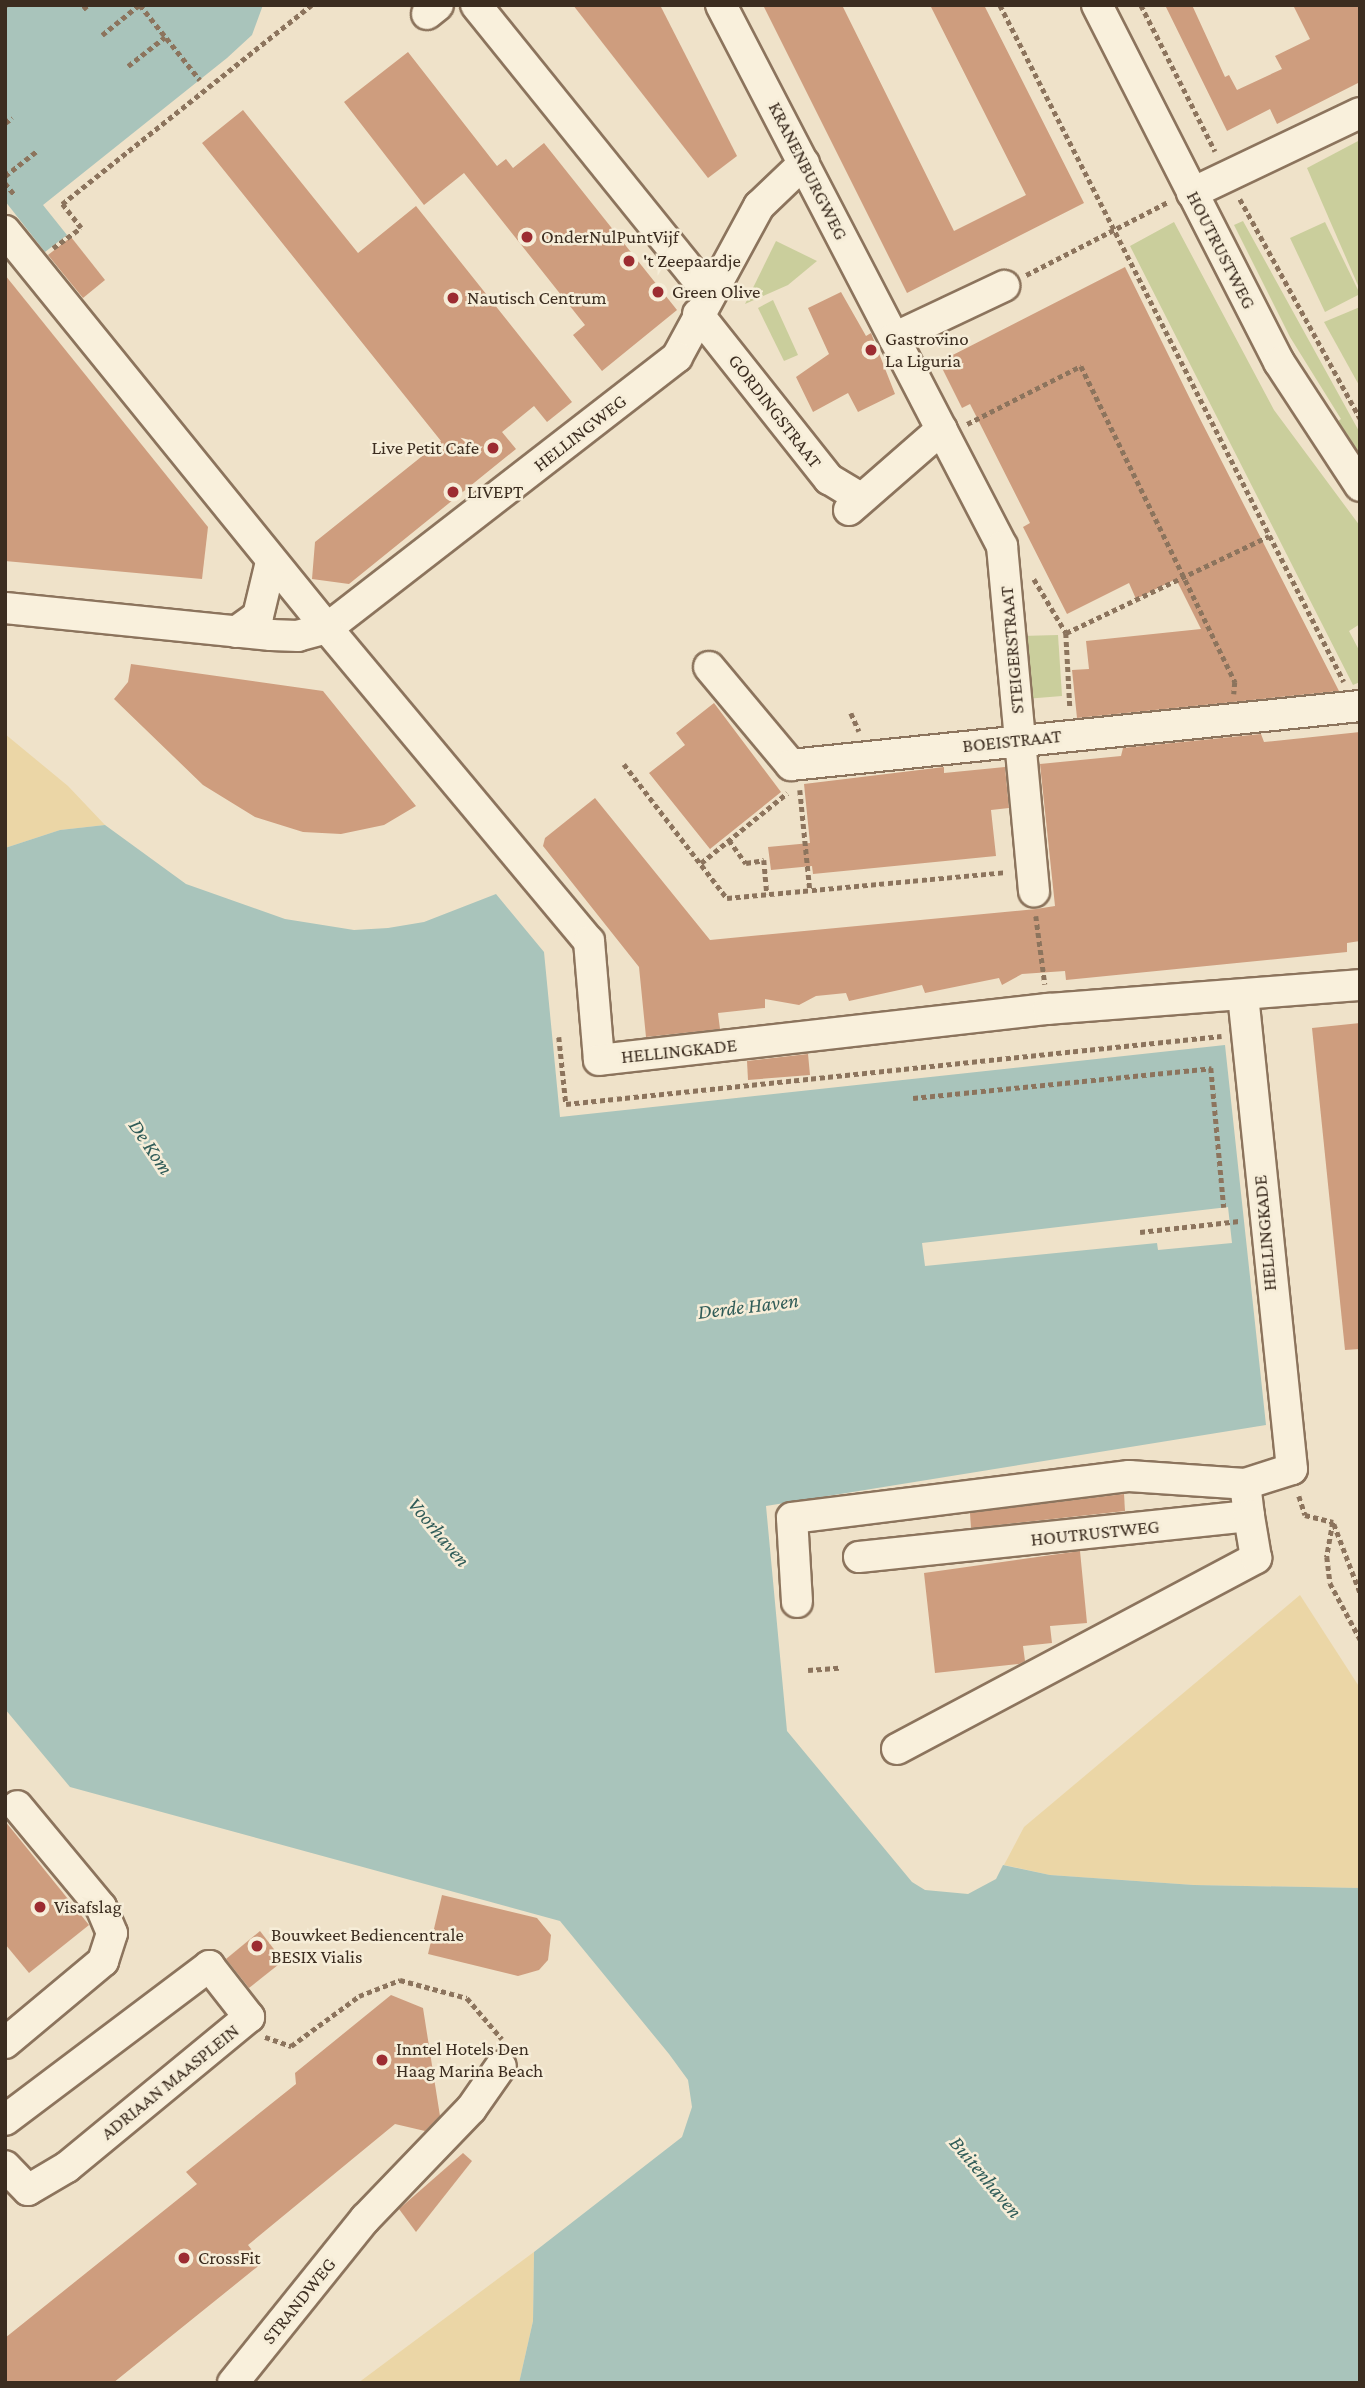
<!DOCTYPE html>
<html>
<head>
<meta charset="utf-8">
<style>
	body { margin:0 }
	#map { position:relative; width:1365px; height:2388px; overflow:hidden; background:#efe2c9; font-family:"Crimson Pro",serif }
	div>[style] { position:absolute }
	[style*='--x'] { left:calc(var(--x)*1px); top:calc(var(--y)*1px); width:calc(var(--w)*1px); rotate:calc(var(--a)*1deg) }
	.green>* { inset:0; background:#cace9c }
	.sand>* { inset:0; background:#ebd6a6 }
	.water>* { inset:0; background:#a9c4bb }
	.pier>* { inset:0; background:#efe2c9 }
	.building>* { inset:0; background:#ce9d7e }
	.path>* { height:4.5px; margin-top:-2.25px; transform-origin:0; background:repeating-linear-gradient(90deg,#8c745d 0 5px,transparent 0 8.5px) }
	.roads { filter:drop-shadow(2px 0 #8c745d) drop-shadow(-2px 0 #8c745d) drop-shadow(0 2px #8c745d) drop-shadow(0 -2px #8c745d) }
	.minor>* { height:30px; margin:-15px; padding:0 15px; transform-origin:15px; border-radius:15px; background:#f9f0dc }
	.dots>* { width:19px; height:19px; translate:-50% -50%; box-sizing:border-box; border:4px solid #f6edd8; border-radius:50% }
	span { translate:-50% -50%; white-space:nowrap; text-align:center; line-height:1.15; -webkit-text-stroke:5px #f6edd8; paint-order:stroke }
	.street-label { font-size:19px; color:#3c2d20 }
	.poi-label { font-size:19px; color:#3c2d20 }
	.left { translate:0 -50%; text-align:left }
	.right { translate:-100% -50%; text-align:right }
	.water-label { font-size:21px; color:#305c58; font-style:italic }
	.frame { position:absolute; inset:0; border:7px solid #3c2d20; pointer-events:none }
</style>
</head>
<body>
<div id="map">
	<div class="green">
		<i style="clip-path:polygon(1360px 140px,1360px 290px,1307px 168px)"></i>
		<i style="clip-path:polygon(1243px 221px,1360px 433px,1360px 462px,1334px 424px,1341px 419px,1290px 337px,1234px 225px)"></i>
		<i style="clip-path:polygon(1174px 222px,1274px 410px,1360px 526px,1360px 624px,1349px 631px,1360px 652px,1360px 682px,1353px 685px,1130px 246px)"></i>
		<i style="clip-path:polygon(1325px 222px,1360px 294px,1325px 312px,1290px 238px)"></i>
		<i style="clip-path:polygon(776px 241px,817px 261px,788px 285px,745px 304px)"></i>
		<i style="clip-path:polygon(773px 300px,798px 355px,784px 361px,758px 308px)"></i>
		<i style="clip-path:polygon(1360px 307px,1360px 387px,1324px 322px)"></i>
		<i style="clip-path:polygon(1058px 635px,1062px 696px,1025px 699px,1021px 636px)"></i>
	</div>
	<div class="sand">
		<i style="clip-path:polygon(5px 734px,68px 786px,105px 825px,60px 830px,5px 848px)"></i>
		<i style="clip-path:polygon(1300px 1595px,1360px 1688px,1360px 1888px,1194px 1885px,1050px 1875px,1004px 1865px,1024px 1827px)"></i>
		<i style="clip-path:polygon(534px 2252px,533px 2321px,519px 2383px,358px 2383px)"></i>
	</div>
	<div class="water">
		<i style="clip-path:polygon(5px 5px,263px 5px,252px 35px,227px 58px,43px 205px,67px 235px,45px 252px,5px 201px)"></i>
		<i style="clip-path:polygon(105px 825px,186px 884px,285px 919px,354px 930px,388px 928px,424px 922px,496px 894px,544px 952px,560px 1117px,1225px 1045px,1266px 1425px,766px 1506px,787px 1731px,912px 1882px,925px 1890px,968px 1894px,996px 1879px,1003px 1865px,1050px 1875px,1194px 1885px,1360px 1888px,1360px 2383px,519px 2383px,533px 2321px,534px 2252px,682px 2137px,692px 2107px,688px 2080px,669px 2054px,560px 1921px,70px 1787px,5px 1709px,5px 848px,60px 830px)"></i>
	</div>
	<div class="pier">
		<i style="clip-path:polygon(1228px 1207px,1232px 1243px,1158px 1250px,1157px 1243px,925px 1266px,922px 1243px)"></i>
	</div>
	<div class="building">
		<i style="clip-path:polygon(573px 5px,660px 5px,737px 156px,708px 178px)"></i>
		<i style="clip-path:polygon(763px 5px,842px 5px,954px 231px,1026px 195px,930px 5px,984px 5px,1084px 203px,907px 293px)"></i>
		<i style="clip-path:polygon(1165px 5px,1192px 5px,1225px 77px,1229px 75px,1237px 90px,1282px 69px,1275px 56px,1310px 39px,1293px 5px,1360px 5px,1360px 82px,1277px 124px,1270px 109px,1227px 131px)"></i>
		<i style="clip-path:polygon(408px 52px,497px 166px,506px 159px,513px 168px,544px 143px,677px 310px,602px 371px,573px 335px,585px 325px,464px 173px,424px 205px,344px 102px)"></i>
		<i style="clip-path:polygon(243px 110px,358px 253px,416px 206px,572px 402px,547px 422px,534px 406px,502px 432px,516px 449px,349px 584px,312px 579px,315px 542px,441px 441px,202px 143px)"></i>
		<i style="clip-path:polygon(71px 237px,105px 280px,83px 298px,48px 255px)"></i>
		<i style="clip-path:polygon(1125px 267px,1197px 413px,1339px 691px,1077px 718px,1072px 670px,1089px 669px,1086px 641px,1201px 629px,1176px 579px,1136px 599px,1129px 583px,1067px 614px,1023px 527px,1030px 523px,970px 404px,962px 408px,939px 362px)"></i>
		<i style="clip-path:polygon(5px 275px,208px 527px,202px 579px,5px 561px)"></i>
		<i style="clip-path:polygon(841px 292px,866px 336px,871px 333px,895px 394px,858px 412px,848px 393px,813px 412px,796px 377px,829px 354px,808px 308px)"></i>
		<i style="clip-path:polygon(131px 664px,323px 691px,416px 806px,384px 825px,341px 834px,303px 832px,255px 817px,203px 785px,114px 699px,128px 682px)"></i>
		<i style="clip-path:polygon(714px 703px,781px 792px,710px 849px,649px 773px,685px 745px,676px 733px)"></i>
		<i style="clip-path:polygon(1360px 732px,1360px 941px,1347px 943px,1347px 952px,1066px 980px,1065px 971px,1022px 974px,1002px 985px,999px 978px,925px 993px,922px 985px,849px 1001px,846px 993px,816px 996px,799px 1005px,765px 999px,765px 1008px,718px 1013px,720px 1029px,646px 1037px,639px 967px,543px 846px,545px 838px,595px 798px,710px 940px,1036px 909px,1055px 906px,1040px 764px,1121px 756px,1123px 748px,1261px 734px,1264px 742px)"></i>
		<i style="clip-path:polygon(944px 767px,944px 773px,1005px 767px,1009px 808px,991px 810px,996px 856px,813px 874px,812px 866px,771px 870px,768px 847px,810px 843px,804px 784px)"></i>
		<i style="clip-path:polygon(1360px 1023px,1360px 1349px,1345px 1350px,1312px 1028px)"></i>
		<i style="clip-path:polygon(808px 1054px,810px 1075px,748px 1080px,747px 1061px)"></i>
		<i style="clip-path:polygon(1124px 1494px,1125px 1511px,971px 1528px,970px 1513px)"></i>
		<i style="clip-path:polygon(1080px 1551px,1087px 1623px,1050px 1626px,1052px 1643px,1023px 1646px,1025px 1661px,1019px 1664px,935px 1673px,924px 1573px)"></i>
		<i style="clip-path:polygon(5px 1821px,89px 1925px,29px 1973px,5px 1944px)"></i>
		<i style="clip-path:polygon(442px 1895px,537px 1918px,551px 1935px,548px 1960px,539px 1970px,518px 1976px,428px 1954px)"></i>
		<i style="clip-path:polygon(260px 1931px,283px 1961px,249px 1988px,226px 1959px)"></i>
		<i style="clip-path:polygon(391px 1995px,423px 2008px,440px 2116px,425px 2131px,395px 2124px,248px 2245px,262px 2263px,113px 2383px,5px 2383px,5px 2338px,197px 2184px,186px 2172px,296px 2084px,295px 2073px)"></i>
		<i style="clip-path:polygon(463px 2153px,472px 2161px,416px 2232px,399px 2209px)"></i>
	</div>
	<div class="path">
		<i style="--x:140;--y:5;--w:96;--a:51.3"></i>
		<i style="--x:1000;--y:5;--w:759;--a:63.06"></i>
		<i style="--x:1141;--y:5;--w:164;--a:63.1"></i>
		<i style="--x:5;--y:6;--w:1;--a:-45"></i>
		<i style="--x:83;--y:9;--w:6;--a:-39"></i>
		<i style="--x:102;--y:35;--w:48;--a:-39"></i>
		<i style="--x:128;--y:66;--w:47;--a:-38.1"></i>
		<i style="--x:5;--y:123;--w:9;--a:-36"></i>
		<i style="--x:5;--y:176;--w:42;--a:-38.2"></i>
		<i style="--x:5;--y:183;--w:14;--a:51"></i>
		<i style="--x:1240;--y:199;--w:250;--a:61.3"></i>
		<i style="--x:53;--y:248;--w:34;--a:-36"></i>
		<i style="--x:81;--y:228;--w:31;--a:-128"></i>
		<i style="--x:62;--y:204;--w:319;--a:-38.6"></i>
		<i style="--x:1026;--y:275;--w:160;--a:-27.2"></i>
		<i style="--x:967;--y:424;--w:128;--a:-27"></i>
		<i style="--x:1081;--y:366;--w:352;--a:64"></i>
		<i style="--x:1235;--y:682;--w:12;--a:95"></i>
		<i style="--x:1034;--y:579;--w:63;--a:59.3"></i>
		<i style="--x:1066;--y:633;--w:75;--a:86.9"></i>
		<i style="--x:1066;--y:633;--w:225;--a:-25.5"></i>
		<i style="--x:851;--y:713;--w:20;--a:66"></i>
		<i style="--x:624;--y:764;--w:169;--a:52.5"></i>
		<i style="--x:727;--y:898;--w:280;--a:-5.3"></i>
		<i style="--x:800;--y:790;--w:100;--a:84.3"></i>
		<i style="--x:729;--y:840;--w:29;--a:54"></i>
		<i style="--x:746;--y:863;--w:18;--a:-9"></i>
		<i style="--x:764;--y:860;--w:34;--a:85"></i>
		<i style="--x:701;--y:863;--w:111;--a:-39.1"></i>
		<i style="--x:1036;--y:916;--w:69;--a:82.5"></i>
		<i style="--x:559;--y:1037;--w:67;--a:84"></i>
		<i style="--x:566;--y:1104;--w:659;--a:-5.93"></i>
		<i style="--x:913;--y:1098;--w:300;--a:-5.7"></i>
		<i style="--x:1211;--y:1068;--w:140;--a:84.7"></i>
		<i style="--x:1140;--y:1232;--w:100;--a:-6.3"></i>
		<i style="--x:1299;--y:1496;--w:20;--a:72"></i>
		<i style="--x:1305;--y:1515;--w:29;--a:14"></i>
		<i style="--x:1333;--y:1522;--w:36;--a:100"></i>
		<i style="--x:1327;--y:1557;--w:26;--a:83"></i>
		<i style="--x:1330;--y:1583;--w:64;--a:61.8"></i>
		<i style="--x:1334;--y:1524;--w:73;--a:69.1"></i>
		<i style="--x:808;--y:1670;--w:31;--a:-4"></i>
		<i style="--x:265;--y:2037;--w:28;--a:19"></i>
		<i style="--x:291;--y:2046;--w:84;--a:-36.3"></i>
		<i style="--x:359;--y:1996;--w:44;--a:-21.3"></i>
		<i style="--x:400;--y:1980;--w:69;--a:15"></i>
		<i style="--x:467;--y:1998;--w:54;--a:49.5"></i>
	</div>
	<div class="roads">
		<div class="minor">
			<i style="--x:476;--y:5;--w:370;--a:51.1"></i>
			<i style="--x:721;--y:5;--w:610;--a:62.55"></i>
			<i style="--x:1002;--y:546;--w:347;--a:84.7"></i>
			<i style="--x:1097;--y:5;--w:401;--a:63"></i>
			<i style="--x:1279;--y:362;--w:148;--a:56.8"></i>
			<i style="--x:427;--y:14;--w:14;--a:-39"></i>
			<i style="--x:804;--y:163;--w:62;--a:136.3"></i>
			<i style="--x:759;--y:206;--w:172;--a:118.5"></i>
			<i style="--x:677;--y:357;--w:443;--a:142.2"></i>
			<i style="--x:327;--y:628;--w:408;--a:50.1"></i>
			<i style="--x:589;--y:941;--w:119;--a:85.2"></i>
			<i style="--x:599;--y:1060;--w:452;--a:-6.5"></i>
			<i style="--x:1048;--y:1009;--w:313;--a:-4.4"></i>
			<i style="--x:1192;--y:193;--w:186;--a:-25.5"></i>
			<i style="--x:5;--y:231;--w:511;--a:50.96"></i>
			<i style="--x:327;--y:628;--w:30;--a:165"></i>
			<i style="--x:298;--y:636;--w:27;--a:-178"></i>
			<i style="--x:271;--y:635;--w:267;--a:-174.2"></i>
			<i style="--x:698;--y:314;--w:211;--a:51.6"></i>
			<i style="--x:829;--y:479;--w:37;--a:31"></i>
			<i style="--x:894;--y:338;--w:122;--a:-25.3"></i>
			<i style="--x:849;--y:510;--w:123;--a:-41.1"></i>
			<i style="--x:236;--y:632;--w:27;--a:-36"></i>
			<i style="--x:258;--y:616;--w:56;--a:-76.5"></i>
			<i style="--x:709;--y:667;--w:128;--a:50.1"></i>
			<i style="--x:791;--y:765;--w:572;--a:-5.92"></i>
			<i style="--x:859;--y:1557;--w:392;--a:-6"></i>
			<i style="--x:1249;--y:1516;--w:32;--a:-97"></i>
			<i style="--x:1245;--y:1484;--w:49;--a:-17.7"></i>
			<i style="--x:1292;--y:1469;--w:476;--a:-95.9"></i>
			<i style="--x:797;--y:1602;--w:84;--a:-93.4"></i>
			<i style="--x:792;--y:1518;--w:340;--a:-7.1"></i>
			<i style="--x:1129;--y:1476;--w:116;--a:3.9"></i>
			<i style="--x:897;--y:1749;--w:407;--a:-28"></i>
			<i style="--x:1256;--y:1558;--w:43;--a:-99.5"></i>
			<i style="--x:5;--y:2043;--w:128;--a:-39.9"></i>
			<i style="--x:103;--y:1961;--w:29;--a:-72"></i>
			<i style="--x:112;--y:1933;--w:28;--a:-113"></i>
			<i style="--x:101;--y:1907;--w:131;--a:-129.7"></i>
			<i style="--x:5;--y:2120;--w:256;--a:-37"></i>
			<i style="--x:209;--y:1966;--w:65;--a:51.9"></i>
			<i style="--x:249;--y:2017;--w:236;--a:140.5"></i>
			<i style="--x:67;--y:2167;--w:45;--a:149.5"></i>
			<i style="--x:28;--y:2190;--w:33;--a:-134"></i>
			<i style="--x:233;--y:2383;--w:211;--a:-51.2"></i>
			<i style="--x:365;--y:2219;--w:153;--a:-46.1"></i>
			<i style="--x:471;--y:2109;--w:52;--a:-55.1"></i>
		</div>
	</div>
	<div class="dots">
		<i style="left:527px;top:237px;background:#9c2c31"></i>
		<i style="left:629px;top:261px;background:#9c2c31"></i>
		<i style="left:658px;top:292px;background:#9c2c31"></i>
		<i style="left:453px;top:298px;background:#9c2c31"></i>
		<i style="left:871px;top:350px;background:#9c2c31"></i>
		<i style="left:493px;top:448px;background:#9c2c31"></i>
		<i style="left:453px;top:492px;background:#9c2c31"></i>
		<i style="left:40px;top:1907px;background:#9c2c31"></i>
		<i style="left:257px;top:1946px;background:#9c2c31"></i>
		<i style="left:382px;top:2060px;background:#9c2c31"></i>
		<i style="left:184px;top:2258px;background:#9c2c31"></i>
	</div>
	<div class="street-label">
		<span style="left:808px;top:171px;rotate:63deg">KRANENBURGWEG</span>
		<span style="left:1221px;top:250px;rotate:63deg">HOUTRUSTWEG</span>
		<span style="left:775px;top:411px;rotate:52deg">GORDINGSTRAAT</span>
		<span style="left:580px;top:433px;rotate:-38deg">HELLINGWEG</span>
		<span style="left:1012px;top:650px;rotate:-95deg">STEIGERSTRAAT</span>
		<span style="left:1012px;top:741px;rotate:-6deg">BOEISTRAAT</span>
		<span style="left:679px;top:1051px;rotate:-6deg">HELLINGKADE</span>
		<span style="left:1265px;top:1233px;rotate:-95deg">HELLINGKADE</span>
		<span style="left:1095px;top:1533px;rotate:-6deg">HOUTRUSTWEG</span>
		<span style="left:170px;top:2082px;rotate:-39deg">ADRIAAN MAASPLEIN</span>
		<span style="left:299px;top:2301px;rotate:-51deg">STRANDWEG</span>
	</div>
	<div class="poi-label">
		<span class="left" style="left:541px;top:237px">OnderNulPuntVijf</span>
		<span class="left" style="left:643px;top:261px">'t Zeepaardje</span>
		<span class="left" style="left:672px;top:292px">Green Olive</span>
		<span class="left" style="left:467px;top:298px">Nautisch Centrum</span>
		<span class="left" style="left:885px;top:350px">Gastrovino<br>La Liguria</span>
		<span class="right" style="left:479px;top:448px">Live Petit Cafe</span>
		<span class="left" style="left:467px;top:492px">LIVEPT</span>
		<span class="left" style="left:54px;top:1907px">Visafslag</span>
		<span class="left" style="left:271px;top:1946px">Bouwkeet Bediencentrale<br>BESIX Vialis</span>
		<span class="left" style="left:396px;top:2060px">Inntel Hotels Den<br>Haag Marina Beach</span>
		<span class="left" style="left:198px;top:2258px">CrossFit</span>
	</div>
	<div class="water-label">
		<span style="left:151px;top:1147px;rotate:56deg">De Kom</span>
		<span style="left:748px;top:1306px;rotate:-7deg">Derde Haven</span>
		<span style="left:439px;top:1532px;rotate:50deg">Voorhaven</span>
		<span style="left:986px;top:2177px;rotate:50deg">Buitenhaven</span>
	</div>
	<div class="frame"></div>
</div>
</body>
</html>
